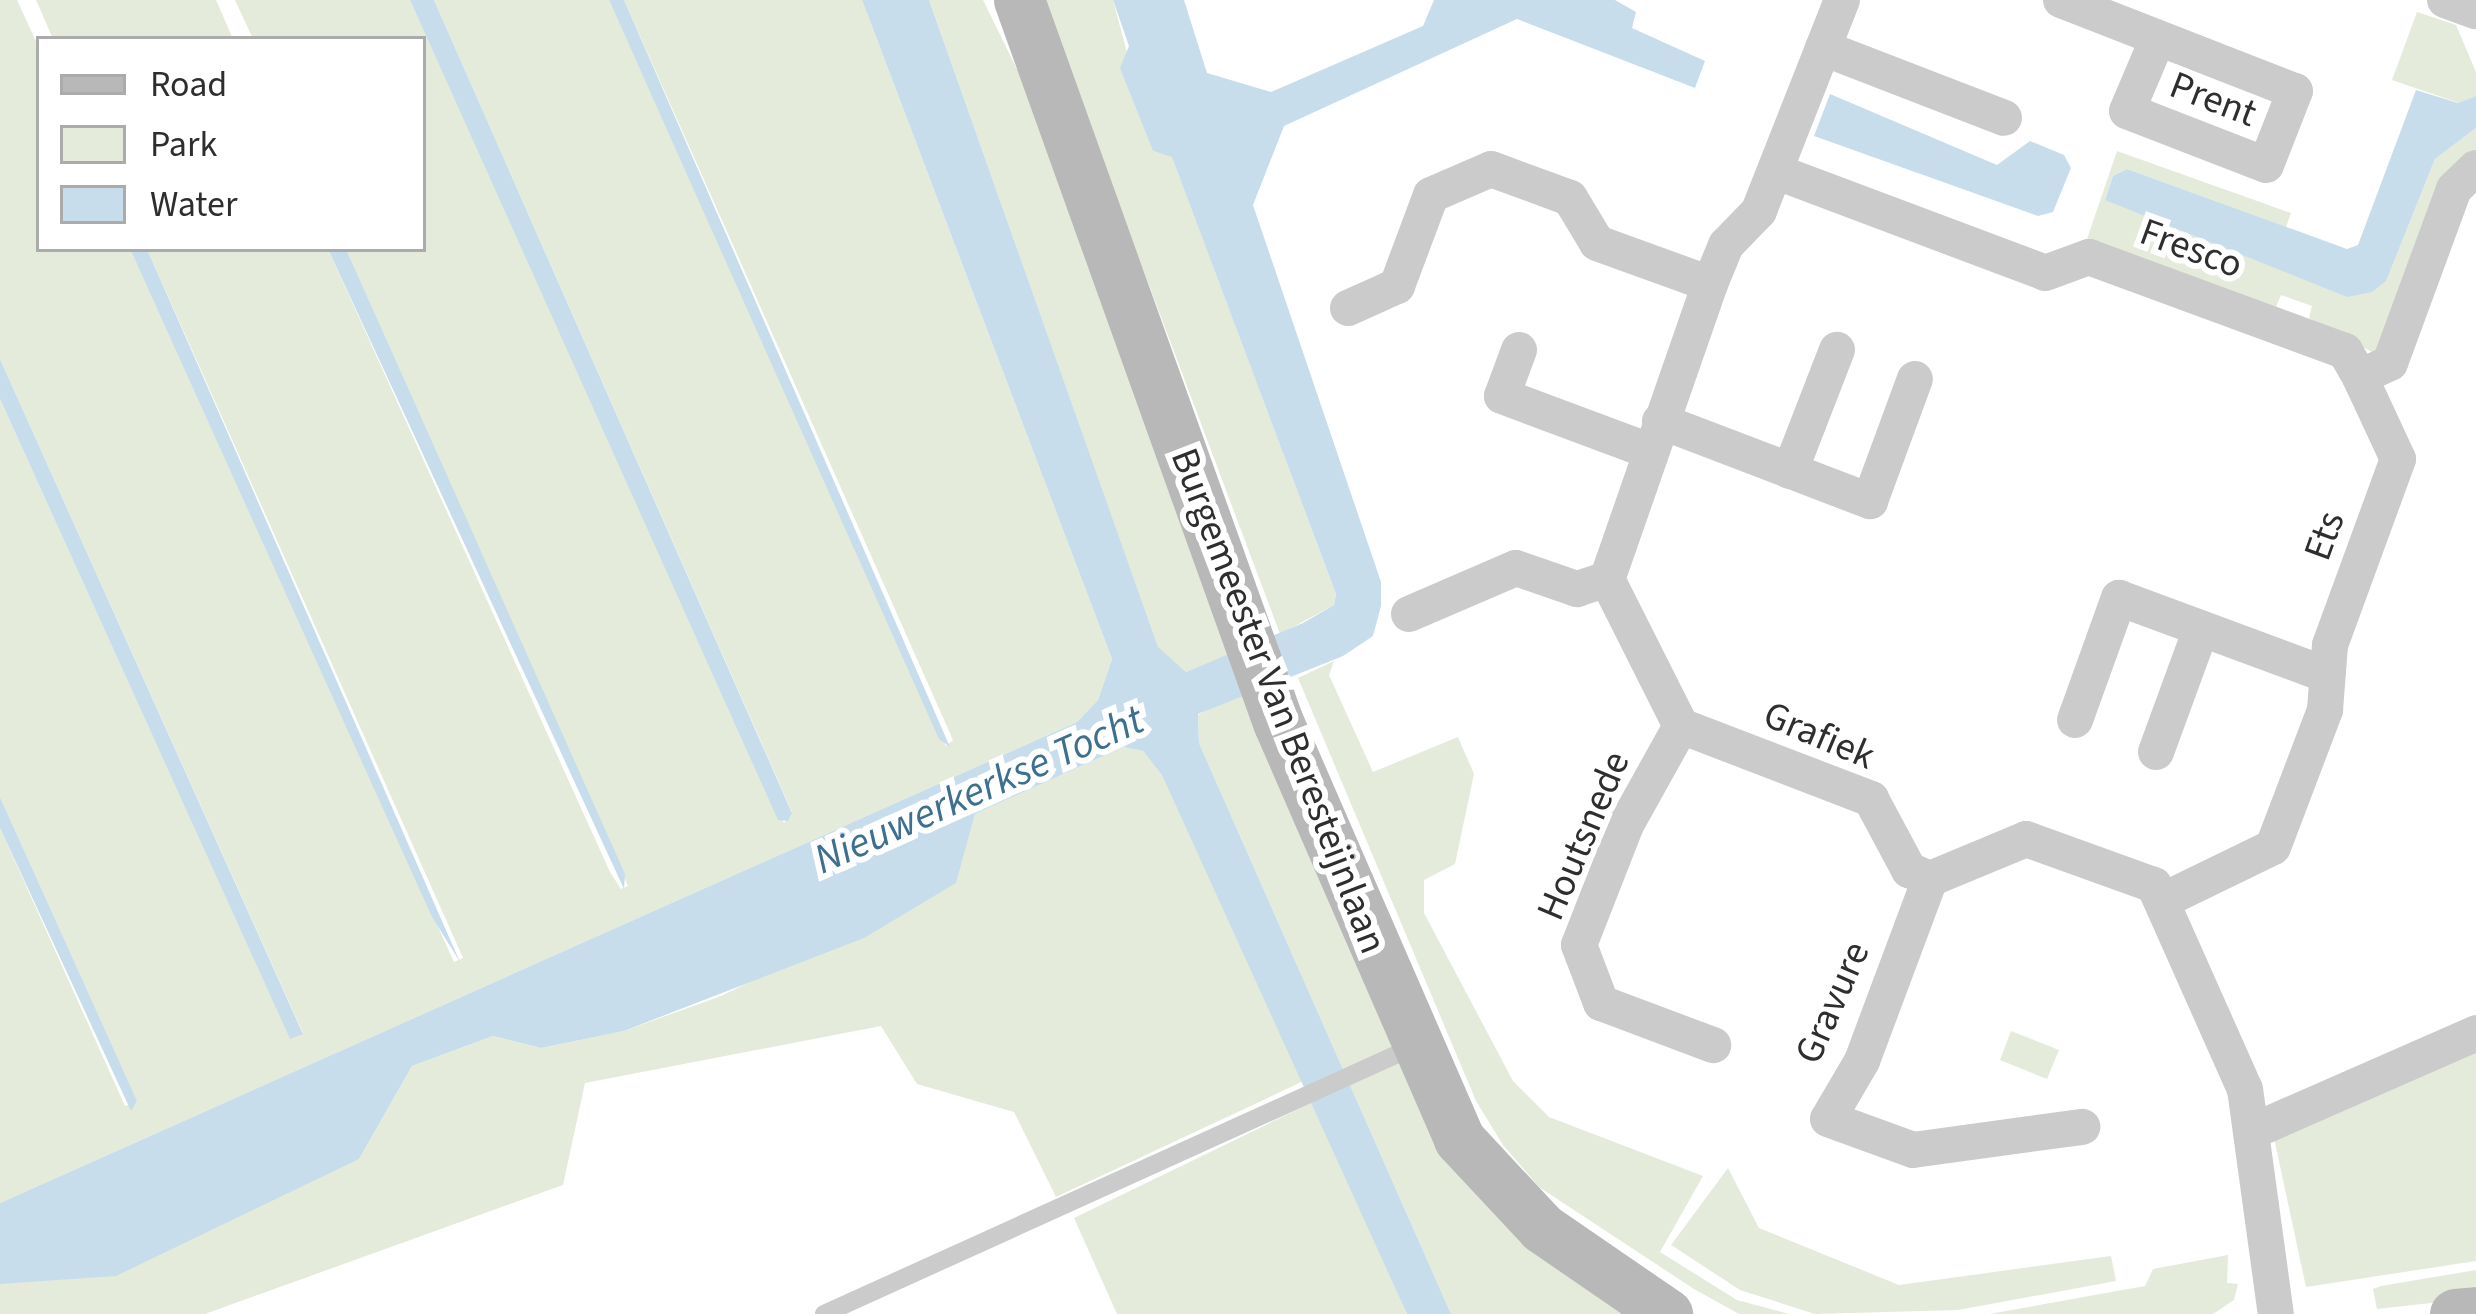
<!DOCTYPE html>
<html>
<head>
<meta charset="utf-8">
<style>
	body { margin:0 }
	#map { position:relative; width:2476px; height:1314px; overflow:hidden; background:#fff; font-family:"Source Sans 3",sans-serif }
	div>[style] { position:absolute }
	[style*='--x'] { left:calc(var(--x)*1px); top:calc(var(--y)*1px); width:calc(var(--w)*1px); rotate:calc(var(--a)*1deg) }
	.green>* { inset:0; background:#e4ebdb }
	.water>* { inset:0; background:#c8ddeb }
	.service>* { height:18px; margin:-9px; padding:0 9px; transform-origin:9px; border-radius:9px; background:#cbcbcb }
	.minor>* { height:36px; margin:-18px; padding:0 18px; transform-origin:18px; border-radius:18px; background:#cbcbcb }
	.secondary>* { height:51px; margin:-25.5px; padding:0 25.5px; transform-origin:25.5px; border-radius:25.5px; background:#b8b8b8 }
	span { translate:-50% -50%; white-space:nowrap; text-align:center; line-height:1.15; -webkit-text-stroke:12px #fff; paint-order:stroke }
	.street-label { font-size:39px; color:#2e2e2e }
	.water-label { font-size:42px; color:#3d6f8e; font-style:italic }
	.legend { position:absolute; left:36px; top:36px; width:390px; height:216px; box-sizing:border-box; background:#fff; border:3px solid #ababab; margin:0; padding:15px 21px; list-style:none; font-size:36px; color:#2e2e2e }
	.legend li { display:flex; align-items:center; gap:24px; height:60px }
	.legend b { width:60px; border:3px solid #ababab }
</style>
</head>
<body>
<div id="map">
	<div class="green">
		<i style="clip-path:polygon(0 0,17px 0,39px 48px,39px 249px,130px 249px,454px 962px,463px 958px,147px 249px,328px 249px,610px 872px,621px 889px,628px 886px,346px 249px,423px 249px,423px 39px,253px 39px,235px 0,410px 0,784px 823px,792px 812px,434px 0,609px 0,946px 746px,953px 740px,624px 0,862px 0,1112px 659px,1098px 700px,1077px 722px,0 1203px,0 828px,125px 1106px,137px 1102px,0 797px,0 399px,290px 1038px,303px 1033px,0 359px)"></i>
		<i style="clip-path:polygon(36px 0,216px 0,233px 39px,53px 39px)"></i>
		<i style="clip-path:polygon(929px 0,983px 0,1045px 126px,1230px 655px,1186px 672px,1158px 648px)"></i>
		<i style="clip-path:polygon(1042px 0,1113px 0,1153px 151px,1172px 156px,1336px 594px,1334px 605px,1280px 634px)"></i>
		<i style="clip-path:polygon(2417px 12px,2456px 25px,2476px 72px,2476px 96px,2459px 103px,2392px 80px)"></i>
		<i style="clip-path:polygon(2476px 128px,2476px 157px,2381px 347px,2372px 352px,2309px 318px,2312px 306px,2281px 295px,2273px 314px,2087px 239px,2117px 151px,2291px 213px,2286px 227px,2127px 169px,2113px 176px,2105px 199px,2386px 280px,2435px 159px)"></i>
		<i style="clip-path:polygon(1334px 661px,1329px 675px,1373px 772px,1458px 737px,1474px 774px,1455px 864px,1424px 880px,1424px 913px,1513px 1081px,1549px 1117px,1703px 1176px,1660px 1252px,1737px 1300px,1789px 1314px,1739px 1314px,1694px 1289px,1539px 1187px,1503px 1145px,1476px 1101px,1298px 678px)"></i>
		<i style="clip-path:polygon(1242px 691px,1433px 1126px,1635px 1314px,1451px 1314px,1199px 743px,1198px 715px)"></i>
		<i style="clip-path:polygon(1123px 747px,1143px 751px,1162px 774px,1307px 1079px,1291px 1087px,1056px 1197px,1014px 1112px,917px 1084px,881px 1026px,585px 1083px,563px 1185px,205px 1314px,0 1314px,0 1284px,359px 1159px,412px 1066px,493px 1036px,541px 1048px,624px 1031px,721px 996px,955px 883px,975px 814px)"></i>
		<i style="clip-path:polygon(2011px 1031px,2059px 1050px,2047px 1079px,2000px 1060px)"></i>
		<i style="clip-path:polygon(2476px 1044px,2476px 1261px,2306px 1287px,2274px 1138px)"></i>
		<i style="clip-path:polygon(1315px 1101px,1407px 1314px,1117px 1314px,1074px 1218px)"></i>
		<i style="clip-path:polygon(1728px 1168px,1759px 1228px,1899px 1285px,2111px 1256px,2116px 1281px,1958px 1310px,1815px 1314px,1740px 1290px,1671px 1245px)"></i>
		<i style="clip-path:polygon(2228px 1255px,2227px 1283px,2238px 1284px,2234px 1300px,2213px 1314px,1989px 1314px,2145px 1286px,2153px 1269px)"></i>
		<i style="clip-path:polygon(2476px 1270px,2476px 1298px,2377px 1309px,2373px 1289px,2381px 1286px)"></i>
	</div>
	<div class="water">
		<i style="clip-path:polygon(410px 0,434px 0,792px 813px,788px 821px,778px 820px)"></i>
		<i style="clip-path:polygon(609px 0,624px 0,950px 747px,939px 739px)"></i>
		<i style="clip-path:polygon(862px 0,929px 0,1158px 647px,1186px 672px,1303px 623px,1334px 605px,1336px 594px,1172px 157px,1153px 151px,1120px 68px,1129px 46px,1113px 0,1184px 0,1207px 73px,1271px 92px,1423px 26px,1434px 0,1615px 0,1636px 12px,1632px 28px,1705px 61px,1695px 88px,1517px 19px,1284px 126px,1253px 205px,1381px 582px,1381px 606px,1373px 636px,1343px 656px,1198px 714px,1199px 743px,1451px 1314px,1407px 1314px,1162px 775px,1143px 751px,1123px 747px,975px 814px,956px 883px,864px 938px,624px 1031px,541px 1048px,493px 1036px,412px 1066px,359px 1159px,116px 1276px,0 1284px,0 1203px,1077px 722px,1098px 700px,1112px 659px)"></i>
		<i style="clip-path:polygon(2416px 90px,2458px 103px,2476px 96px,2476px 128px,2435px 159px,2386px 281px,2372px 292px,2347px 297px,2105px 200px,2113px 176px,2127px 169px,2347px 249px,2358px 245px)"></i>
		<i style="clip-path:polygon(1830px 94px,1997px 165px,2030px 141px,2064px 155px,2071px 168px,2053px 212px,2038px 216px,1814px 136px)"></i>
		<i style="clip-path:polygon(130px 249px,147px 249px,460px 962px,432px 917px)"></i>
		<i style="clip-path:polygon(328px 249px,346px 249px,625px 874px,624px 889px)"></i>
		<i style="clip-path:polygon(0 359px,303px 1034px,290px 1039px,0 399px)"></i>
		<i style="clip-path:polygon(0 797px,137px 1101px,131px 1111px,0 828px)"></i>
	</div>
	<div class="service">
		<i style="--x:824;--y:1314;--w:649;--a:-24.39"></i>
	</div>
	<div class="minor">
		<i style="--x:1842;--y:0;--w:227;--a:111.5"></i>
		<i style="--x:1759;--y:211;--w:47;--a:134.1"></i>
		<i style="--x:1726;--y:245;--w:42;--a:112.3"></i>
		<i style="--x:1710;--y:284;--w:312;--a:109.2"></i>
		<i style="--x:1607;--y:579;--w:165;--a:63.3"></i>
		<i style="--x:1681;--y:726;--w:204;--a:21"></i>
		<i style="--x:1871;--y:799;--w:81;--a:61.8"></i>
		<i style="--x:1909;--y:870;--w:23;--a:23"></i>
		<i style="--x:1930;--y:879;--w:104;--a:-22.6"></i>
		<i style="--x:2026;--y:839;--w:136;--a:19.8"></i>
		<i style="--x:2154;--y:885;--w:223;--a:66"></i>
		<i style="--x:2245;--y:1089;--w:227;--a:82.2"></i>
		<i style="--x:2061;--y:0;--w:251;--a:21.3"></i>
		<i style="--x:2295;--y:91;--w:79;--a:111.4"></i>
		<i style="--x:2266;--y:165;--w:149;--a:-158.8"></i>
		<i style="--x:2127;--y:111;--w:79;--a:-67"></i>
		<i style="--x:2445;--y:0;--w:33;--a:20"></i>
		<i style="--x:1823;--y:48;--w:194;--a:21.1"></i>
		<i style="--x:1777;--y:172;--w:286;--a:20.6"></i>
		<i style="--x:2045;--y:273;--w:47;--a:-20"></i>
		<i style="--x:2089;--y:257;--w:273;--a:20.2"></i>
		<i style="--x:2345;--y:351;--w:30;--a:60"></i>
		<i style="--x:1348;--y:308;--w:54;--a:-24.2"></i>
		<i style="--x:1397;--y:286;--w:97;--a:-69.5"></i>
		<i style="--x:1431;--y:195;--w:65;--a:-23.4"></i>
		<i style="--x:1491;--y:169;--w:84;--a:20.2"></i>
		<i style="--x:1570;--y:198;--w:52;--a:59"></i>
		<i style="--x:1597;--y:243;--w:120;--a:19.9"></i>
		<i style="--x:1519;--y:350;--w:49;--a:110.3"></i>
		<i style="--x:1502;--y:396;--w:157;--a:20.5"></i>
		<i style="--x:1660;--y:421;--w:225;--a:20.9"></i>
		<i style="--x:1870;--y:501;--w:130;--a:-69.8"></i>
		<i style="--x:1790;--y:471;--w:130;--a:-68.8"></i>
		<i style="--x:1409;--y:614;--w:116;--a:-23.3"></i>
		<i style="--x:1516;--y:568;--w:65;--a:19"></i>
		<i style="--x:1577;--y:589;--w:32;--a:-18"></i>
		<i style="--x:2075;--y:720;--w:130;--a:-70.2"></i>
		<i style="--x:2119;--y:598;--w:222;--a:20.3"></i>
		<i style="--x:1681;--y:726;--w:113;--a:119.1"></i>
		<i style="--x:1626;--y:825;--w:129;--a:111.4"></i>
		<i style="--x:1579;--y:945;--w:62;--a:69.2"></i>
		<i style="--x:1601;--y:1003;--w:120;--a:20.6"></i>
		<i style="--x:2156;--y:752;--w:131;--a:-69.9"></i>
		<i style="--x:1930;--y:879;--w:194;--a:110.5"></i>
		<i style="--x:1862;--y:1061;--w:67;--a:120.4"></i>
		<i style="--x:1828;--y:1119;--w:90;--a:20"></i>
		<i style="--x:1913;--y:1150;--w:171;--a:-7.8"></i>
		<i style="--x:2162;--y:901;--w:123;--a:-25.9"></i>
		<i style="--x:2273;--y:847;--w:147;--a:-69.2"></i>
		<i style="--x:2325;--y:710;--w:65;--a:-85.6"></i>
		<i style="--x:2330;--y:645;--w:198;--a:-69.9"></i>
		<i style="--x:2398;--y:459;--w:90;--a:-114.9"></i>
		<i style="--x:2360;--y:377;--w:33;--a:-25"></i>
		<i style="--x:2390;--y:363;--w:185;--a:-69.8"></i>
		<i style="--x:2454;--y:189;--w:30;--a:-44"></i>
		<i style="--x:2251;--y:1132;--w:246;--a:-23.7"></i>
	</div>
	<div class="secondary">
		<i style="--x:1019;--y:0;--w:767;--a:70.27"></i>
		<i style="--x:1278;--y:722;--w:455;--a:66.5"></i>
		<i style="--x:1459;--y:1139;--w:122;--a:47"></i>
		<i style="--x:1542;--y:1228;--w:152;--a:34.5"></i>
		<i style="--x:2455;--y:1314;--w:21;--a:-5"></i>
	</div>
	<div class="street-label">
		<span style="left:2213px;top:100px;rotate:21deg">Prent</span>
		<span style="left:2191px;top:249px;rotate:20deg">Fresco</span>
		<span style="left:2325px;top:536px;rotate:-70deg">Ets</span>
		<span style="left:1278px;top:701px;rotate:69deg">Burgemeester Van Beresteijnlaan</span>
		<span style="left:1819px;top:736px;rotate:23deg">Grafiek</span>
		<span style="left:1584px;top:836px;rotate:-67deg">Houtsnede</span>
		<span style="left:1833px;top:1003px;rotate:-66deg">Gravure</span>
	</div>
	<div class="water-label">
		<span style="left:979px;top:790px;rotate:-24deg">Nieuwerkerkse Tocht</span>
	</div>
	<ul class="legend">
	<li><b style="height:15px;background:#b8b8b8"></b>Road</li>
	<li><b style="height:33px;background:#e4ebdb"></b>Park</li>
	<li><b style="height:33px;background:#c8ddeb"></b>Water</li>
	</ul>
</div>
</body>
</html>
